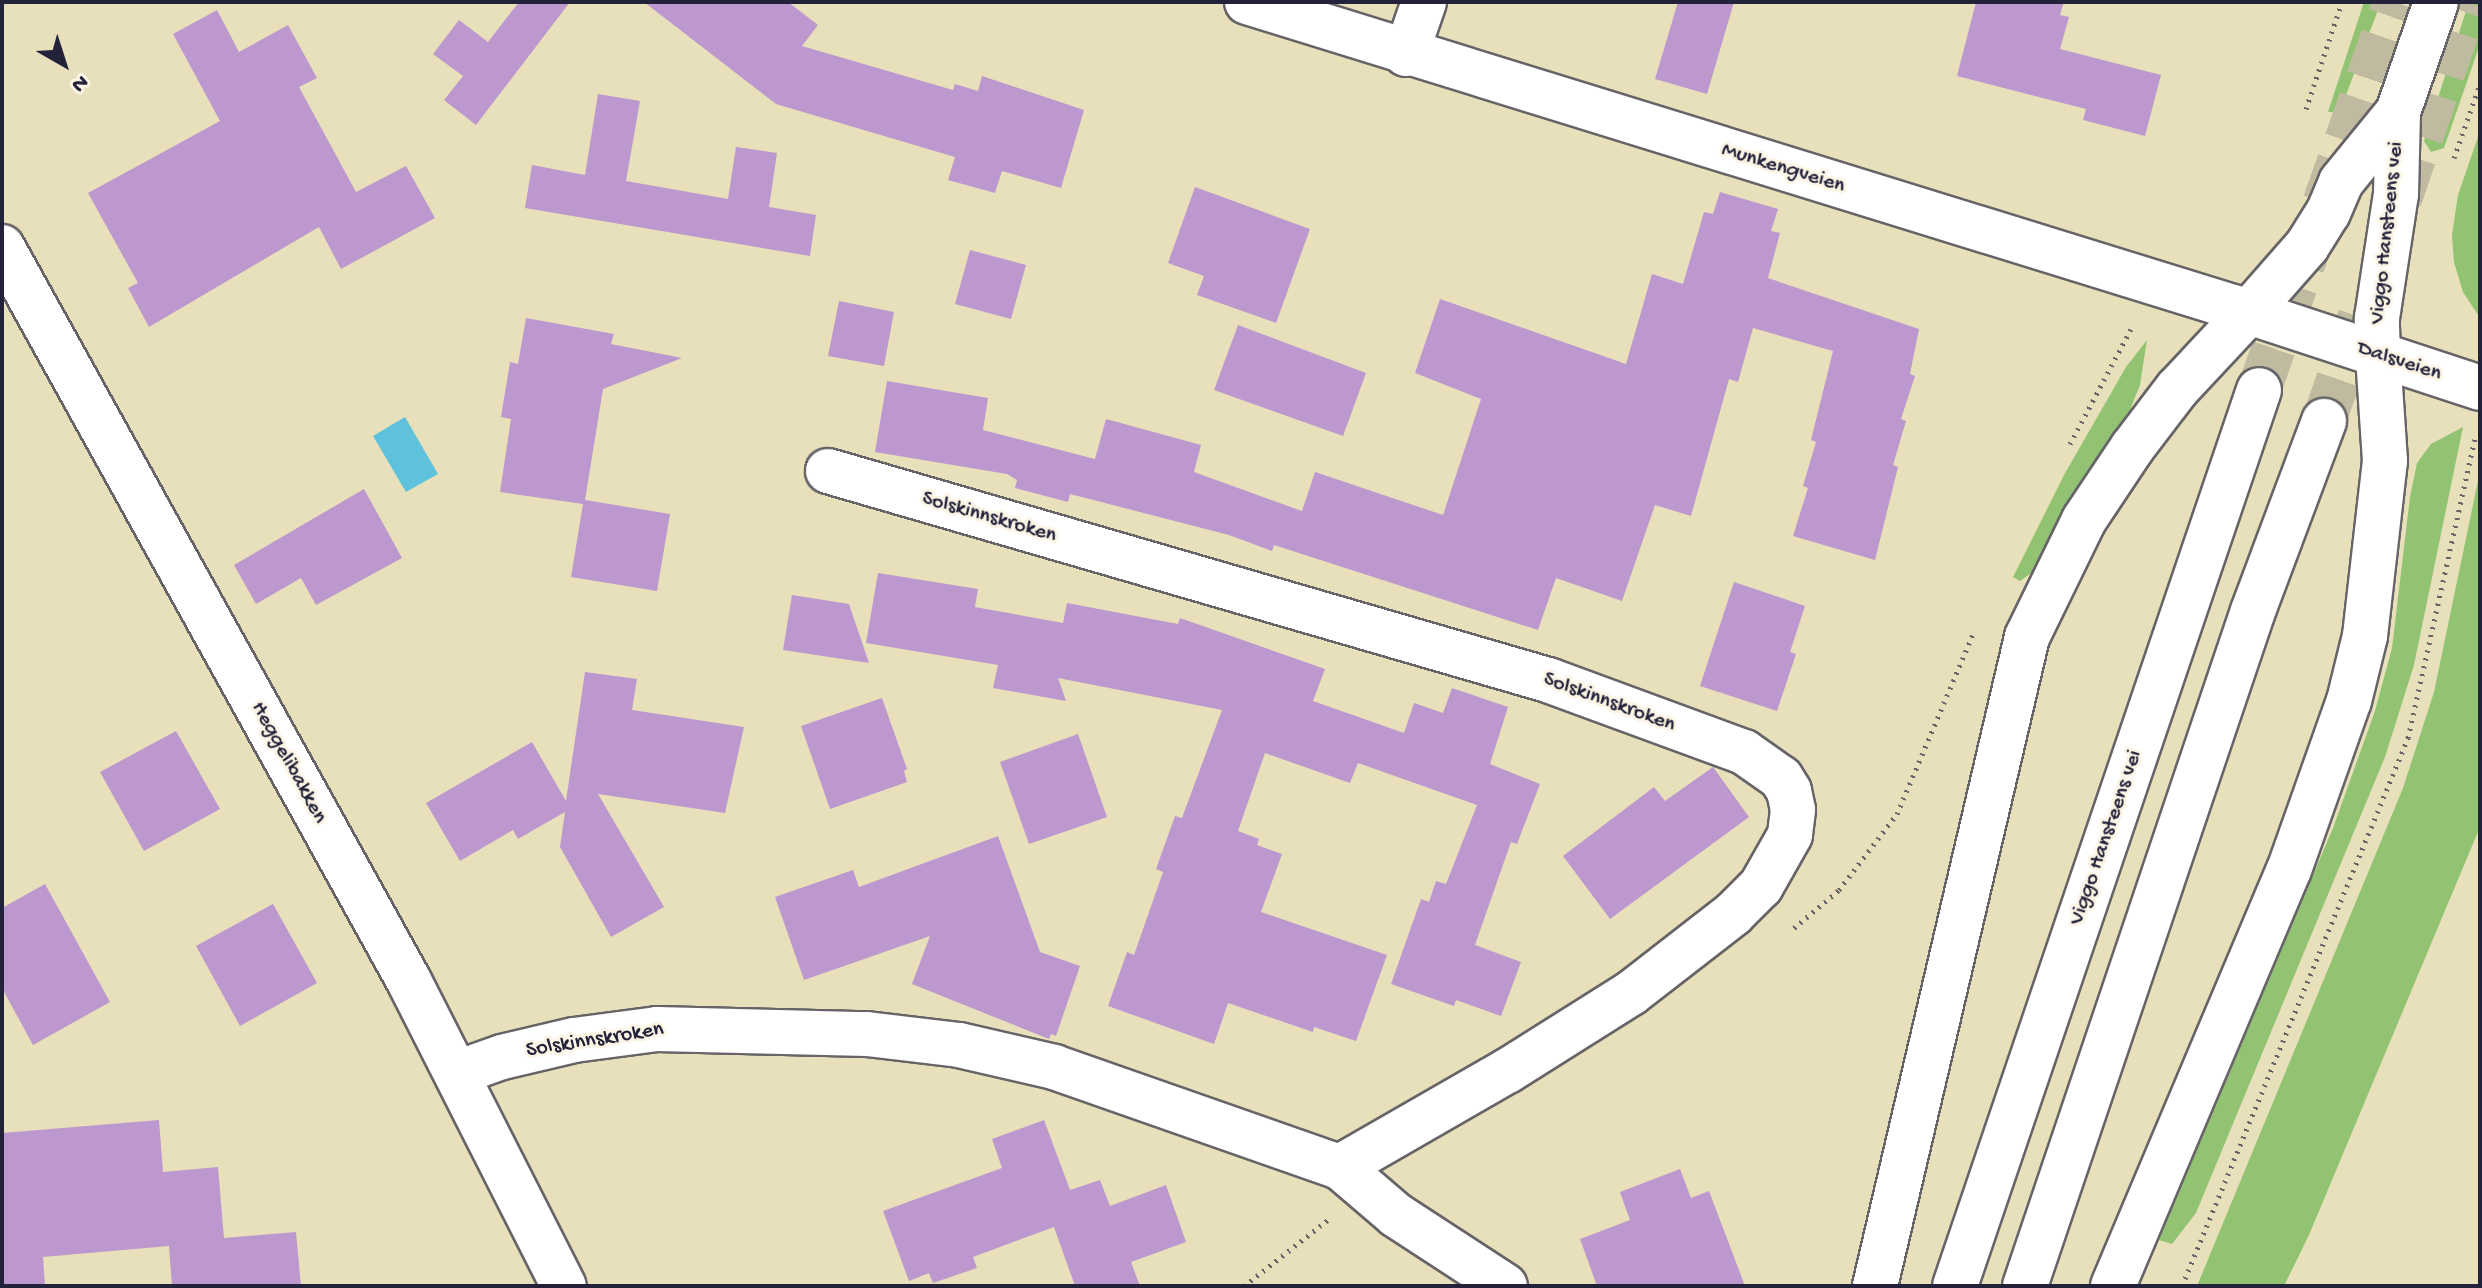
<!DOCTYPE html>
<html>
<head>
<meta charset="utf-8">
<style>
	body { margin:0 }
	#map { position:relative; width:2482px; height:1288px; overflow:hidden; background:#e8e0ba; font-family:"Gochi Hand",sans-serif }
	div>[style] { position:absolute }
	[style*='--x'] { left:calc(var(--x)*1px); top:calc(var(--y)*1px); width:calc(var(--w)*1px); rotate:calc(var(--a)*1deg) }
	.green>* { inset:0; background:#91c373 }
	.water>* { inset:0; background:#5ec2dc }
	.building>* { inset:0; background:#bc98ce }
	.highway-tunnel>* { height:44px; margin-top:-22px; transform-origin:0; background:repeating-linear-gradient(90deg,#c0baa1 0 44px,transparent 0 66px) }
	.path>* { height:5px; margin-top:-2.5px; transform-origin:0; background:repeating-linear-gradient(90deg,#676467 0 2px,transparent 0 8px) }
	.roads { filter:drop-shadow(2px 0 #676467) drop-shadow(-2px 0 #676467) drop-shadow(0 2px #676467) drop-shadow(0 -2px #676467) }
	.street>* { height:44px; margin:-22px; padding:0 22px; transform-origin:22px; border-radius:22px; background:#fff }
	.secondary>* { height:44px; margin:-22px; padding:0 22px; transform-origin:22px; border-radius:22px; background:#fff }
	.primary>* { height:44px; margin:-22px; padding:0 22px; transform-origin:22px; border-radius:22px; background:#fff }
	.highway>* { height:44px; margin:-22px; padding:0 22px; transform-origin:22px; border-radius:22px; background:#fff }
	span { translate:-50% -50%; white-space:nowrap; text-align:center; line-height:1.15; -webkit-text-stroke:6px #fcf5e5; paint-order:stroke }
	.street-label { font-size:22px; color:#22223b }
	.frame { position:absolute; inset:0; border:4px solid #22223b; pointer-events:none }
	.north { position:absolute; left:24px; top:24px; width:80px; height:80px; -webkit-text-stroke:6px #fcf5e5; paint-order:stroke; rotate:141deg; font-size:22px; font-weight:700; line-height:32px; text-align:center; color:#22223b }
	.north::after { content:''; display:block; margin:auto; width:28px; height:36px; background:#22223b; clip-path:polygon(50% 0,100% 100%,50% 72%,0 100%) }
</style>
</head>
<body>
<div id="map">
	<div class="green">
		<i style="clip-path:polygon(2364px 2px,2381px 2px,2343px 103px,2336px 112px,2328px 112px)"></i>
		<i style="clip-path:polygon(2469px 2px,2480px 2px,2480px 44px,2444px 148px,2431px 152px,2424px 141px)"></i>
		<i style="clip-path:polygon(2480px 131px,2480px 318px,2463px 292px,2454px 262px,2452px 235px,2458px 195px)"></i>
		<i style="clip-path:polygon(2147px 340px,2140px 385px,2130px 410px,2041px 566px,2020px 581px,2013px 577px,2064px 475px,2126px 367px)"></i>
		<i style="clip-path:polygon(2463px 427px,2414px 665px,2385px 757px,2196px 1213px,2172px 1244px,2159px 1240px,2333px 828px,2375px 711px,2392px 648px,2410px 497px,2417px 463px,2431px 444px)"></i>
		<i style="clip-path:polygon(2480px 471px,2480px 827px,2309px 1235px,2284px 1286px,2197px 1286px,2403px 788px,2434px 692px)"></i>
	</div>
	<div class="water">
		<i style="clip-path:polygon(405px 417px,438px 474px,406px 492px,373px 436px)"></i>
	</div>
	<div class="building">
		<i style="clip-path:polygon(519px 2px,570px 2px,476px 125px,444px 100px,463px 76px,433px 54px,459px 20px,488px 42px)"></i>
		<i style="clip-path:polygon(644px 2px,788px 2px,818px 25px,802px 46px,953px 90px,955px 84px,978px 91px,982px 76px,1084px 110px,1061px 188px,1002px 171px,995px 193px,948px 180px,955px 157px,776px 104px)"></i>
		<i style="clip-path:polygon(1678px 2px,1734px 2px,1707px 94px,1655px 79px)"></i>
		<i style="clip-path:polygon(1976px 2px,2064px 2px,2060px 15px,2069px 17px,2060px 49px,2161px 75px,2145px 136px,2083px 120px,2086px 109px,1957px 76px)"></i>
		<i style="clip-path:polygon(217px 10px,239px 52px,288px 25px,317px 78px,299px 87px,356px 192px,406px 166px,435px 218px,341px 269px,319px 227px,149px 327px,128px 288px,138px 283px,88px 193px,220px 121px,173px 34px)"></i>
		<i style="clip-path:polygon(598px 94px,640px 101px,626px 181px,728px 199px,736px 147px,777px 153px,769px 207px,816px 215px,810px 256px,525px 208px,532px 165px,585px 175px)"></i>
		<i style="clip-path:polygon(1195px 187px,1310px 229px,1276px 323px,1197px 295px,1204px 276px,1168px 263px)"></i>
		<i style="clip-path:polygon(1720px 192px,1778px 209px,1771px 231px,1780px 233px,1768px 278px,1919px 329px,1910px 374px,1915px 376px,1901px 419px,1906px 421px,1893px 465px,1898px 467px,1875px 560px,1793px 536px,1808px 488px,1803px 486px,1816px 442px,1811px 440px,1833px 351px,1753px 328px,1738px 382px,1729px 379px,1691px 516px,1655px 505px,1622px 601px,1556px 578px,1538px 630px,1274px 545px,1272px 551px,1229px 535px,1070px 494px,1068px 502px,1015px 488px,1017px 480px,1007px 474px,875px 452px,887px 381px,988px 398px,983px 430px,1095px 459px,1106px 419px,1201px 445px,1194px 472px,1302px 511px,1315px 472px,1443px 515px,1481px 399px,1415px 373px,1440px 299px,1626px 364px,1652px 274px,1683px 284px,1704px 212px,1713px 214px)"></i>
		<i style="clip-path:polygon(970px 250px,1026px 265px,1011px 319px,955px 304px)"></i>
		<i style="clip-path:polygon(839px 301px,894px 312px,884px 366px,828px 356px)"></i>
		<i style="clip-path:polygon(526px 318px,614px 334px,611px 344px,682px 358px,603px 389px,585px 500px,670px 514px,657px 591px,571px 577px,583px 504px,500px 492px,511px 419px,501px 417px,510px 362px,518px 364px)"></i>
		<i style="clip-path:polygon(1238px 325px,1366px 373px,1343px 436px,1214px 390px)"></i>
		<i style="clip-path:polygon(364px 489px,402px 558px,316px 605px,301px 578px,256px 604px,234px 565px)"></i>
		<i style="clip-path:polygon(878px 573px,978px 589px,975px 607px,1063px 623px,1067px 603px,1178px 624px,1180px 618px,1325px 669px,1313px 701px,1404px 733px,1414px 703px,1443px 713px,1452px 688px,1508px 707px,1490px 764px,1540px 784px,1517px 844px,1511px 842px,1475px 945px,1521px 962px,1501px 1016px,1456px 1000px,1454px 1006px,1391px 984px,1421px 899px,1429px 902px,1436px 881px,1446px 884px,1477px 805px,1358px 763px,1350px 783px,1265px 753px,1238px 831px,1259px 839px,1257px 845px,1282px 854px,1261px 912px,1387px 955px,1356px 1041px,1314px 1027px,1313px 1032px,1228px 1003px,1214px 1044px,1108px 1006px,1127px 952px,1134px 955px,1163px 872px,1156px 869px,1175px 816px,1182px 818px,1222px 710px,1058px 678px,1066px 701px,993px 688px,998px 665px,866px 643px)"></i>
		<i style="clip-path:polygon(1734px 582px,1805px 606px,1790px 652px,1796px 654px,1777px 711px,1700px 686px)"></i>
		<i style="clip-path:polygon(792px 595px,849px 604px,869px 663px,783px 650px)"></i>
		<i style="clip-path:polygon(585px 672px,637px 679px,632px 710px,744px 727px,725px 813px,598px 794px,664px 907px,611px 937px,560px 847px,565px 812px,518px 839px,513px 830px,460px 861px,426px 803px,532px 742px,566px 801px)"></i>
		<i style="clip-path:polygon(882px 698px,907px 769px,904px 771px,907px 782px,830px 809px,801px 726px)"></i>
		<i style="clip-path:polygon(176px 731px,220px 809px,144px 851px,100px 772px)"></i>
		<i style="clip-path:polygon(1078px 734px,1107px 817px,1029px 844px,1000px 762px)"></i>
		<i style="clip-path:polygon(1713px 767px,1749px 817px,1610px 919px,1563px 856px,1654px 787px,1665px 801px)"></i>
		<i style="clip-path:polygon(998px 836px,1040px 952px,1080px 966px,1056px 1036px,1051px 1034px,1049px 1039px,912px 984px,930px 936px,804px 980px,775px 897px,853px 870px,859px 887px)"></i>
		<i style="clip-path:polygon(45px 884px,110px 1002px,33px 1045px,2px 988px,2px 908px)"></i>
		<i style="clip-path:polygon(273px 904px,317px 983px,240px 1026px,196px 946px)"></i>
		<i style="clip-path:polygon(159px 1120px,163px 1172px,218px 1167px,224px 1238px,296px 1232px,301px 1286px,172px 1286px,169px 1246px,43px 1257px,45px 1286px,2px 1286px,2px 1133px)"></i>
		<i style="clip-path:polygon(1044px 1120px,1070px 1190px,1100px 1180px,1110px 1206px,1166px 1185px,1186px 1242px,1131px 1262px,1140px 1286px,1075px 1286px,1054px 1227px,973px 1257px,977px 1268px,933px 1283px,929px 1273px,909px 1281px,883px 1211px,1002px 1168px,992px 1139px)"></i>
		<i style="clip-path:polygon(1680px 1169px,1691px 1198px,1709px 1191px,1745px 1286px,1597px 1286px,1580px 1239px,1630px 1220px,1620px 1192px)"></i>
	</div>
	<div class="highway-tunnel">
		<i style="--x:2400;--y:199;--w:208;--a:-71.2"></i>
		<i style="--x:2259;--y:390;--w:411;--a:-70.7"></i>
		<i style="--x:2324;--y:421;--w:117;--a:-71.1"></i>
	</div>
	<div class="path">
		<i style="--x:2306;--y:109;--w:113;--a:-71.4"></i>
		<i style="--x:2454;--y:158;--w:78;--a:-70.6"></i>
		<i style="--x:2070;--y:444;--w:130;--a:-62.1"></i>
		<i style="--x:1794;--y:928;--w:59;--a:-40.2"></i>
		<i style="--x:1839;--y:890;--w:96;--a:-52.7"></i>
		<i style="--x:1897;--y:814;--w:195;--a:-67.1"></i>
		<i style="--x:1244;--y:1286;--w:107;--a:-38.2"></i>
		<i style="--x:2182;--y:1286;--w:593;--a:-67.59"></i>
		<i style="--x:2408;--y:738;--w:311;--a:-77.4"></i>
	</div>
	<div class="roads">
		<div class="street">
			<i style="--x:1247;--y:2;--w:1049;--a:17.19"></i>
			<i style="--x:1406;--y:54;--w:55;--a:-70.9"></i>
			<i style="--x:2;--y:247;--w:839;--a:60.99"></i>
			<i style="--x:409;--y:981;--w:342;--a:63.1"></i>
			<i style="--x:828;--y:471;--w:750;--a:16.19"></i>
			<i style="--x:1548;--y:680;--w:209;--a:20.2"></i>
			<i style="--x:1744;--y:752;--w:45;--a:35.1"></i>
			<i style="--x:1781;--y:778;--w:15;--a:58"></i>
			<i style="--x:1789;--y:791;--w:19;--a:78"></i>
			<i style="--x:1793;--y:810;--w:25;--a:97"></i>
			<i style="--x:1790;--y:835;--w:59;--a:119.6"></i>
			<i style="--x:1761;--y:886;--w:40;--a:135"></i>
			<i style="--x:1733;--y:914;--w:129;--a:142.2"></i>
			<i style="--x:1631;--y:993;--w:146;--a:147.8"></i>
			<i style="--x:1507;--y:1071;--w:193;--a:150.1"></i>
			<i style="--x:457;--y:1073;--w:48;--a:-19.6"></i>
			<i style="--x:502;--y:1057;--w:74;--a:-13.3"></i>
			<i style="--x:574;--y:1040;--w:84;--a:-7.5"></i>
			<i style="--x:657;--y:1029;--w:210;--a:1.4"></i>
			<i style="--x:867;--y:1034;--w:93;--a:6.8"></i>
			<i style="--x:959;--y:1045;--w:98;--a:13"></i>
			<i style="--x:1054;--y:1067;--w:303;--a:19.3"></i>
			<i style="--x:1340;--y:1167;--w:74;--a:40.6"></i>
			<i style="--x:1396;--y:1215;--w:130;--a:33.1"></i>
		</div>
		<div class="secondary">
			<i style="--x:2249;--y:312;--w:243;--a:18.2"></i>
		</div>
		<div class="primary">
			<i style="--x:2249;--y:312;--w:88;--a:-48.7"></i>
			<i style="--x:2307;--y:246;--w:39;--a:-58"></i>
			<i style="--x:2328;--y:213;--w:34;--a:-67"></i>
			<i style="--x:2341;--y:182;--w:90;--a:-50.8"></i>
			<i style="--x:2378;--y:355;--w:37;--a:-92"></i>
			<i style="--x:2377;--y:318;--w:125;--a:-81.3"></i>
			<i style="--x:2396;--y:194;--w:82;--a:-88.6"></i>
			<i style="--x:2398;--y:112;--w:116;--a:-70.9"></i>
		</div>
		<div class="highway">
			<i style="--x:1875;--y:1286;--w:667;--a:-76.82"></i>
			<i style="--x:2027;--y:637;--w:130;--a:-64"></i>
			<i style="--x:2084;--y:520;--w:87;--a:-56.3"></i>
			<i style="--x:2132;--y:448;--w:74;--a:-52.7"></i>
			<i style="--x:2177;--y:389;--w:105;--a:-46.9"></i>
			<i style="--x:1955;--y:1286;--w:946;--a:-71.26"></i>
			<i style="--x:2025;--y:1286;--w:712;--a:-71.34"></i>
			<i style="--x:2253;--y:611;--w:203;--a:-69.5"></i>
			<i style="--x:2113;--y:1286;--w:452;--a:-67.1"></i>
			<i style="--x:2289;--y:870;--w:179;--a:-70.5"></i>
			<i style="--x:2349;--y:701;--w:67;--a:-76.2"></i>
			<i style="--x:2365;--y:636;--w:176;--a:-83.5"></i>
			<i style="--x:2385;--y:461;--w:106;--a:-93.8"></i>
		</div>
	</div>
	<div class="street-label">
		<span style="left:1783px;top:169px;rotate:17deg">Munkengveien</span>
		<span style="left:2388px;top:233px;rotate:-84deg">Viggo Hansteens vei</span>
		<span style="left:2399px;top:362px;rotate:18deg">Dalsveien</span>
		<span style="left:989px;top:518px;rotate:16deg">Solskinnskroken</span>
		<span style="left:1609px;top:703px;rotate:20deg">Solskinnskroken</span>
		<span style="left:288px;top:763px;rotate:61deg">Heggelibakken</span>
		<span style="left:2107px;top:838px;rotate:-71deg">Viggo Hansteens vei</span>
		<span style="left:595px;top:1041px;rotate:-9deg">Solskinnskroken</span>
	</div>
	<div class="frame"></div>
	<div class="north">N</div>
</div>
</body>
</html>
